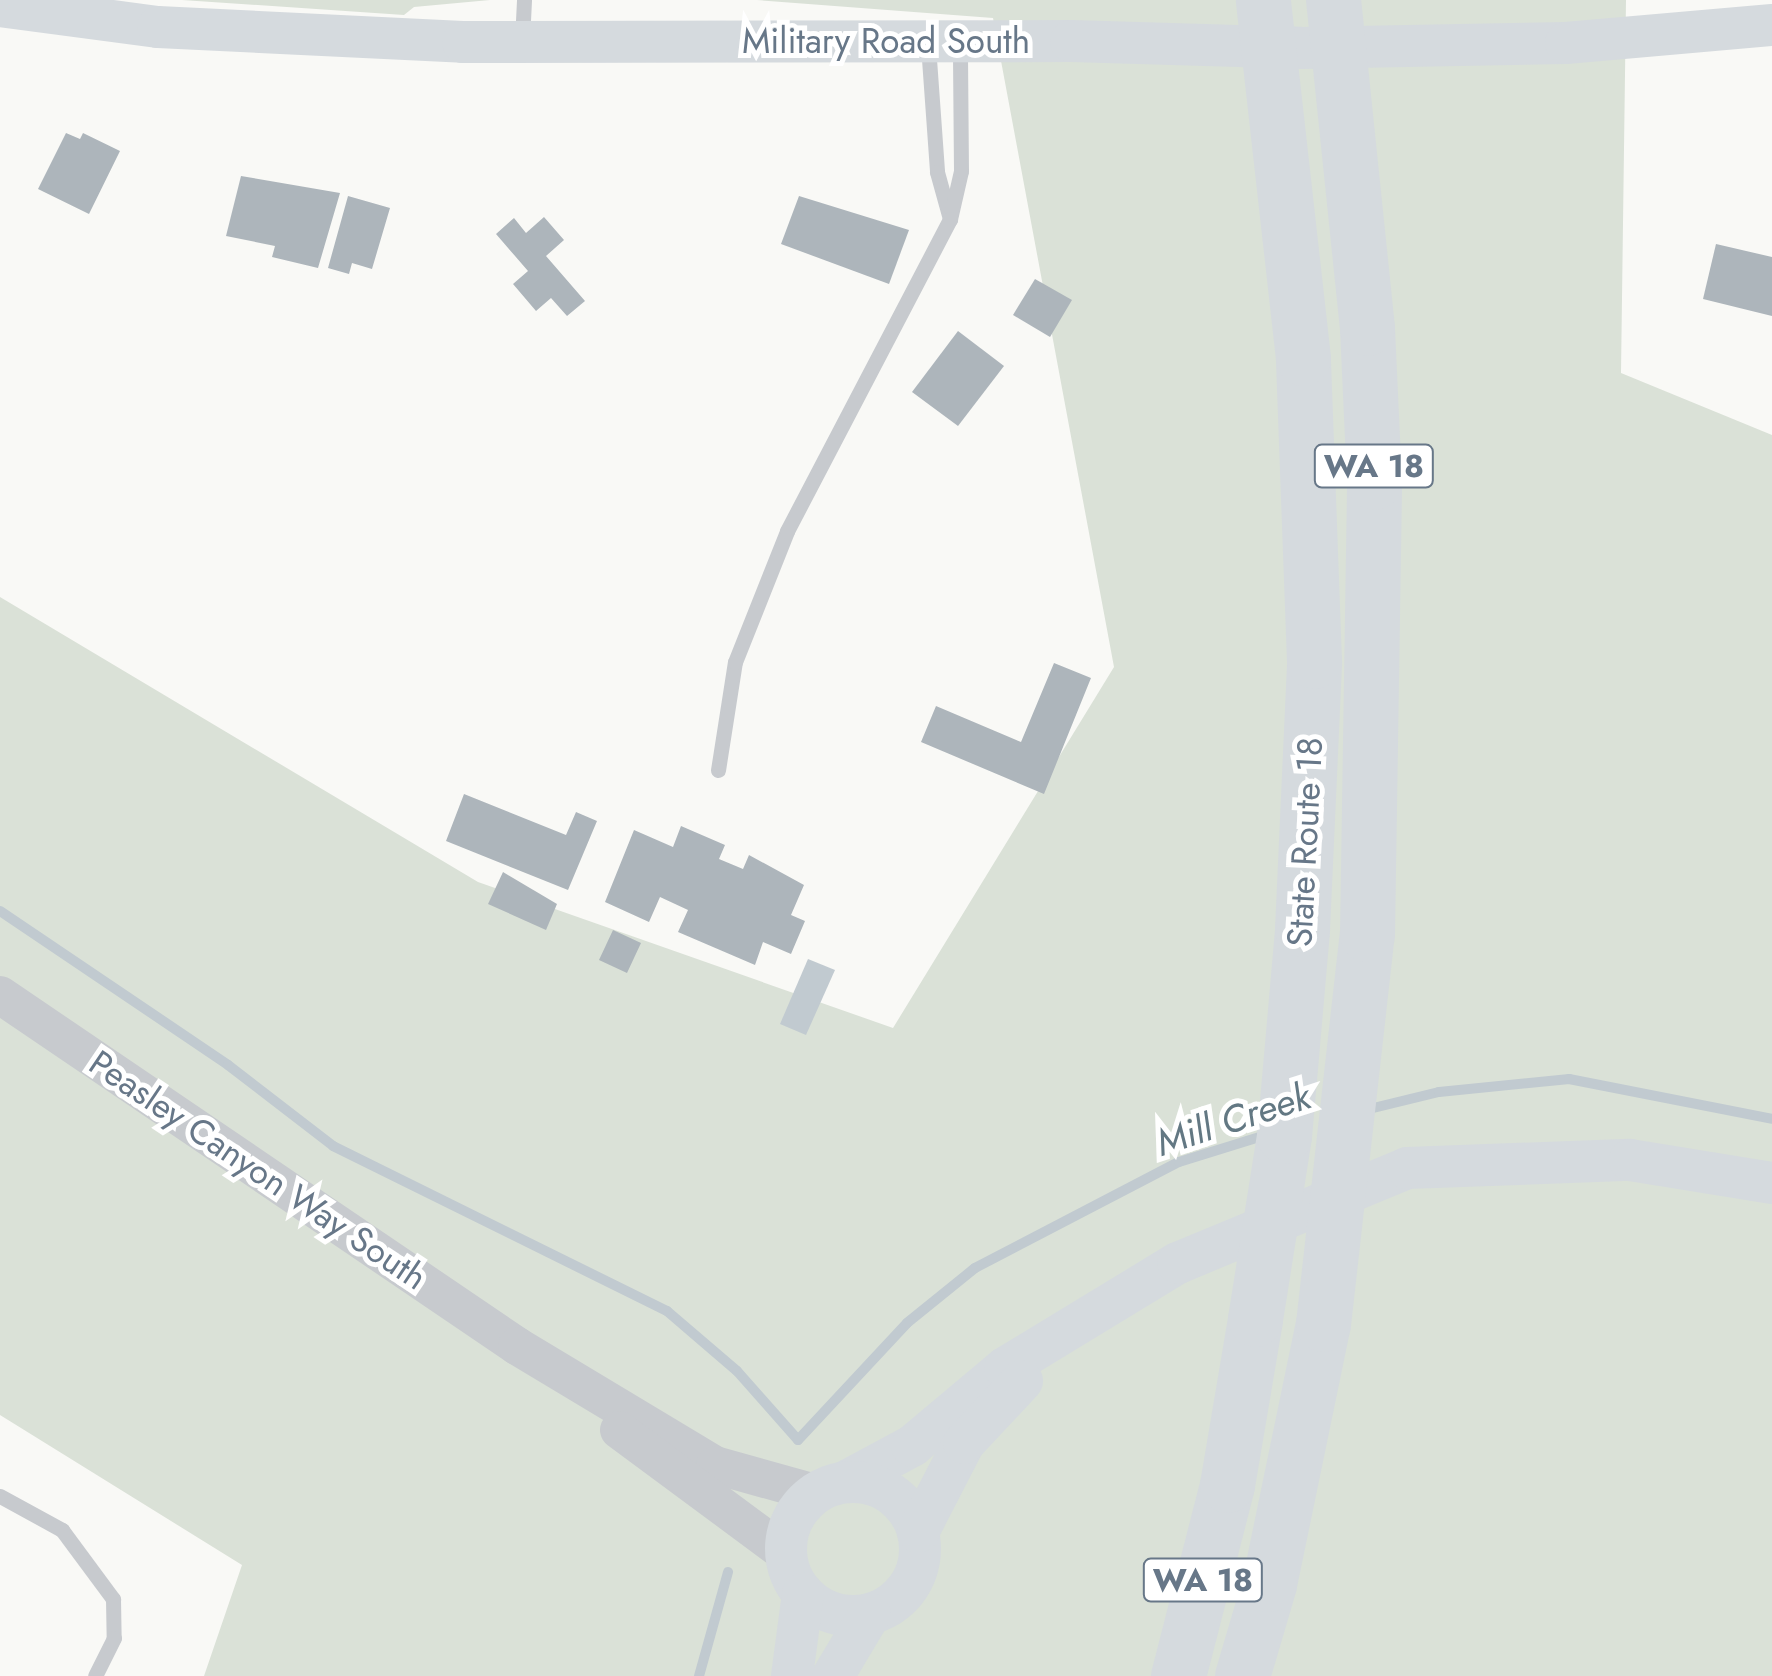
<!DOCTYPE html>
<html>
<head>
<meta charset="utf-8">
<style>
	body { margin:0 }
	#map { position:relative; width:1772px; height:1676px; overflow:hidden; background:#f9f9f6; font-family:Jost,sans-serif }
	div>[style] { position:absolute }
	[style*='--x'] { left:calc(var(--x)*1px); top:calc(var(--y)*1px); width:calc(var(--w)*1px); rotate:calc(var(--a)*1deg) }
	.green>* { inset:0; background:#dae1d7 }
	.water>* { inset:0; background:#c1cad0 }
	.stream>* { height:10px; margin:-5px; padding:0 5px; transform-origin:5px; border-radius:5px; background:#c1cad0 }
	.building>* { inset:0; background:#adb5bb }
	.service>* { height:15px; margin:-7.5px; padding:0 7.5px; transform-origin:7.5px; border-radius:7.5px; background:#c7cace }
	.tertiary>* { height:38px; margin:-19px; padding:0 19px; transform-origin:19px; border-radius:19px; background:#c7cace }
	.secondary>* { height:42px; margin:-21px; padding:0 21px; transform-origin:21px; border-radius:21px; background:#d5dade }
	.secondary>.ring { margin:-21px; padding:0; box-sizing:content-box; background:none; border:42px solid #d5dade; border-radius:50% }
	.motorway>* { height:55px; margin:-27.5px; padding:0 27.5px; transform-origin:27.5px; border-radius:27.5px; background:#d5dade }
	span { translate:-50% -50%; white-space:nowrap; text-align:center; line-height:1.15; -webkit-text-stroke:10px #fff; paint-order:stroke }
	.shield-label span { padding:2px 8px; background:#fff; border:2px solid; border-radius:8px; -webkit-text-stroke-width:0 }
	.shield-label { font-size:32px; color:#677788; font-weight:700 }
	.street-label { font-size:35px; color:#677788 }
	.water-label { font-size:38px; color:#637883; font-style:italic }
</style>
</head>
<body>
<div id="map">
	<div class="green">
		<i style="clip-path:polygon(182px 0,490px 0,414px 7px,404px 15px)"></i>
		<i style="clip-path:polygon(757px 0,1626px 0,1621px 373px,1772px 435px,1772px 1676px,204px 1676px,242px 1565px,0 1415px,0 597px,478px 882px,893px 1028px,1114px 667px,993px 18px)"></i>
	</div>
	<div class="water">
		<i style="clip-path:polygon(808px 959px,835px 970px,806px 1035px,780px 1024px)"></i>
	</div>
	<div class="stream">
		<i style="--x:0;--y:911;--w:275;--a:34"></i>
		<i style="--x:228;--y:1065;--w:133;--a:37.6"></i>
		<i style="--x:333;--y:1146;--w:373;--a:26.3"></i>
		<i style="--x:667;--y:1311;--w:92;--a:40.6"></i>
		<i style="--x:737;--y:1371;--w:92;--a:48.5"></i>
		<i style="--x:798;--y:1440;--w:160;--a:-47"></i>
		<i style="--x:907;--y:1323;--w:87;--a:-39"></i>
		<i style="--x:975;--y:1268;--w:230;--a:-27.5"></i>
		<i style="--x:1179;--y:1162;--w:91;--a:-17.2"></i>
		<i style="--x:1365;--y:1110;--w:76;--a:-13.7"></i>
		<i style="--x:1439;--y:1092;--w:131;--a:-5.7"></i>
		<i style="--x:1569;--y:1079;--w:207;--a:11.1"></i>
		<i style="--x:699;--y:1676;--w:108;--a:-74.4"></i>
	</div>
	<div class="building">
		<i style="clip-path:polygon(66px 133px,80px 139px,83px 133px,120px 151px,89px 214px,38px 189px)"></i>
		<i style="clip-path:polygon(241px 176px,340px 193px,318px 268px,272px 257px,275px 246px,226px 236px)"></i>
		<i style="clip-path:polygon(348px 196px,390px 208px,372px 269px,352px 263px,349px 274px,328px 268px)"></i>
		<i style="clip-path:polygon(799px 196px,909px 230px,889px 284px,781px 244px)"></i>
		<i style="clip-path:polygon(544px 217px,564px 240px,546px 256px,585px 301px,567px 316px,551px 298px,536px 311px,513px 284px,528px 271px,496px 234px,514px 218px,526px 233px)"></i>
		<i style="clip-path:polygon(1716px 244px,1772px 257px,1772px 316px,1703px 299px)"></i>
		<i style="clip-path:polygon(1035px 279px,1072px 300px,1050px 337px,1013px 315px)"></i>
		<i style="clip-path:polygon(958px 331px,1004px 366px,958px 426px,912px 392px)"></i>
		<i style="clip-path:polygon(1054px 663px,1091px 678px,1044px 794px,921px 742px,936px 706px,1021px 742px)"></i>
		<i style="clip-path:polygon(464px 794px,566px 835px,576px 812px,597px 821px,568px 890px,446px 841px)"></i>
		<i style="clip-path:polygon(681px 826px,725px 845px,719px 859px,743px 869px,749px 855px,804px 885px,791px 915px,805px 921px,791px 954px,763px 942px,755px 965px,678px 932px,688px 910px,660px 897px,649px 922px,605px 902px,634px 830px,673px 847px)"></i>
		<i style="clip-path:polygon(503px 872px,557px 904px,546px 930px,488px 904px)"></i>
		<i style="clip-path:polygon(613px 930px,641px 943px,627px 973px,599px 960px)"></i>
	</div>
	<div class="service">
		<i style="--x:522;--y:41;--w:41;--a:-87.2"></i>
		<i style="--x:928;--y:45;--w:127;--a:85.9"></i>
		<i style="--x:937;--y:172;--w:49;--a:74.5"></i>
		<i style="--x:950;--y:219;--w:49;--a:-77.1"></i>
		<i style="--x:961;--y:171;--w:127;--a:-90.5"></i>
		<i style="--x:718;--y:770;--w:109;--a:-81.1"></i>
		<i style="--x:735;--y:662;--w:141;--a:-68.3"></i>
		<i style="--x:787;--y:531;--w:352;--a:-62.4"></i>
		<i style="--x:0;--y:1496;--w:71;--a:28.7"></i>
		<i style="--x:62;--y:1530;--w:86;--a:53.5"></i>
		<i style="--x:113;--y:1599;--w:39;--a:89"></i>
		<i style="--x:114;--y:1638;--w:42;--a:116.6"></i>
	</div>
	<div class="tertiary">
		<i style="--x:0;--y:995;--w:625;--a:34.17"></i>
		<i style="--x:517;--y:1346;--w:231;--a:31"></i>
		<i style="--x:715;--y:1465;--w:104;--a:15.6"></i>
		<i style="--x:619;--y:1430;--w:207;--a:36.5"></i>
	</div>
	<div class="secondary">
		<i style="--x:0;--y:6;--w:159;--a:7.6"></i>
		<i style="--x:158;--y:27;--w:305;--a:2.8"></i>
		<i style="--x:463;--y:42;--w:608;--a:-0.09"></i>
		<i style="--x:1071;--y:41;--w:230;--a:1.7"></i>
		<i style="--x:1301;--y:48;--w:265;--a:-1.1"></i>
		<i style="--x:1566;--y:43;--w:207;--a:-5"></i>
		<i style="--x:845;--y:1482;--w:76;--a:-28.2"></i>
		<i style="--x:912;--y:1446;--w:121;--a:-40"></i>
		<i style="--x:1005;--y:1368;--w:202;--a:-31.3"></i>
		<i style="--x:1178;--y:1263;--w:248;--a:-22.5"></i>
		<i style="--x:1407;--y:1168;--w:223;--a:-2.1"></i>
		<i style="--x:1630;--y:1160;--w:144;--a:9.2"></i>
		<i class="ring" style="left:786px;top:1482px;width:92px;height:92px"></i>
		<i style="--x:918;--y:1532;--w:100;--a:-62.7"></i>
		<i style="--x:964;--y:1443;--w:85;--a:-46.9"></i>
		<i style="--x:792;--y:1676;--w:83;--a:-82.4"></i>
		<i style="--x:833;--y:1676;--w:72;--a:-59.2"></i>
	</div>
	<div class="motorway">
		<i style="--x:1178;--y:1676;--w:197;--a:-75.6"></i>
		<i style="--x:1227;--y:1485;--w:168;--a:-80.4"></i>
		<i style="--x:1255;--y:1319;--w:185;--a:-81"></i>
		<i style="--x:1284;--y:1136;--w:208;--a:-85"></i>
		<i style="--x:1302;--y:929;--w:268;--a:-87.4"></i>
		<i style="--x:1314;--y:661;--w:303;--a:-92.1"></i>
		<i style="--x:1303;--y:358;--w:360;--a:-96.4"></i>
		<i style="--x:1242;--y:1676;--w:96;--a:-73.6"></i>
		<i style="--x:1269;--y:1584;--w:266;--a:-78.3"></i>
		<i style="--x:1323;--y:1324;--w:392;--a:-83.6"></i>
		<i style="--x:1367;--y:934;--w:452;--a:-89.1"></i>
		<i style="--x:1374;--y:482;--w:154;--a:-92.6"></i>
		<i style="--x:1367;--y:328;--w:330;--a:-95.9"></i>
	</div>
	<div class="shield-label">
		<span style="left:1374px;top:466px">WA 18</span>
		<span style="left:1203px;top:1580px">WA 18</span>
	</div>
	<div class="street-label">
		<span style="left:886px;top:41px">Military Road South</span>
		<span style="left:1305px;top:842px;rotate:-87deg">State Route 18</span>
		<span style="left:258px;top:1170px;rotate:34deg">Peasley Canyon Way South</span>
	</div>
	<div class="water-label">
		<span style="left:1233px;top:1119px;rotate:-18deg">Mill Creek</span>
	</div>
</div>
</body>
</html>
